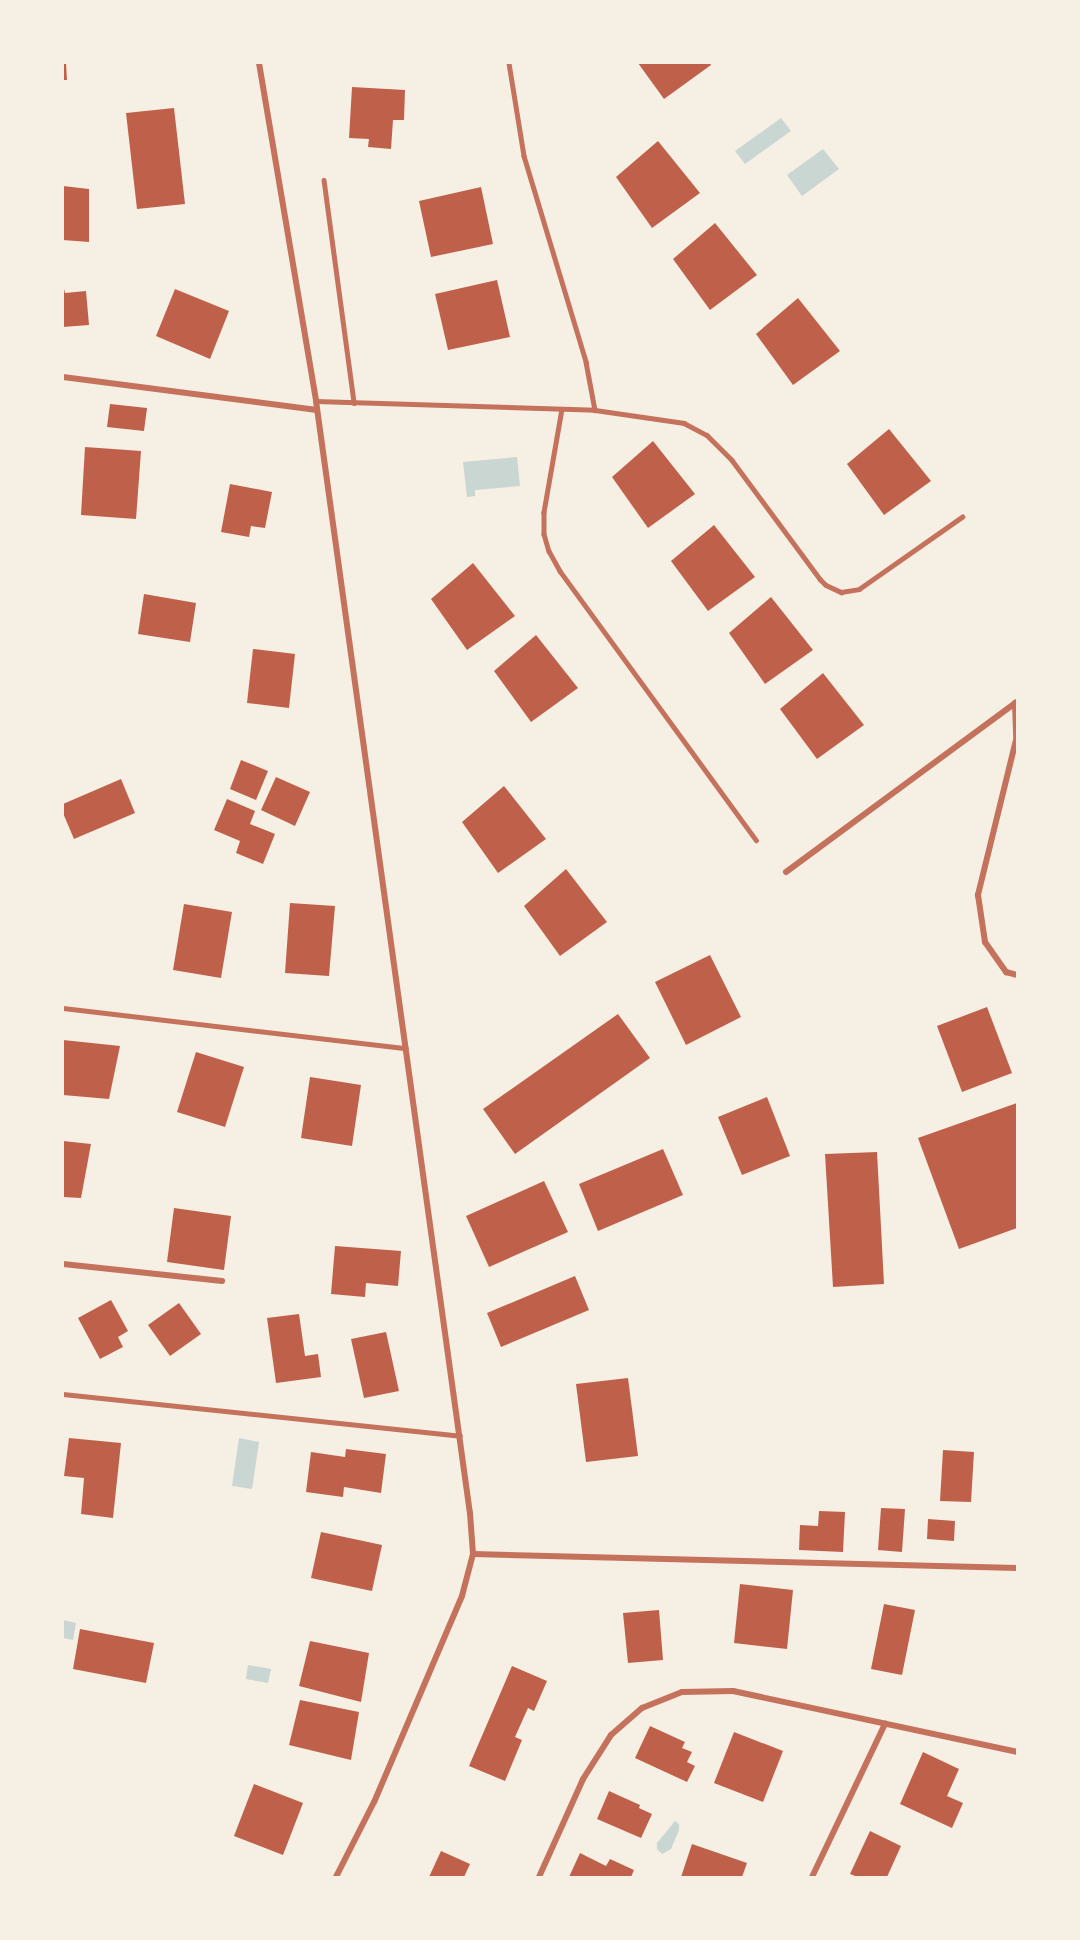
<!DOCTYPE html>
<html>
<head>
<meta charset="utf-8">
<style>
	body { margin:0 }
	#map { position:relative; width:1080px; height:1940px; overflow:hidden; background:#f6efe4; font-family:"Source Sans 3",sans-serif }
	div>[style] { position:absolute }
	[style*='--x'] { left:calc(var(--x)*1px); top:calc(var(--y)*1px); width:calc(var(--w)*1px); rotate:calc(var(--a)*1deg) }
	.water>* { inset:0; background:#c9d6d2 }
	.building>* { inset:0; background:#bf614a }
	.service>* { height:4.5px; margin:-2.25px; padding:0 2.25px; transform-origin:2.25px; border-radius:2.25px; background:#c5725c }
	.minor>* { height:6px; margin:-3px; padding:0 3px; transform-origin:3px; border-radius:3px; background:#c5725c }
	span { translate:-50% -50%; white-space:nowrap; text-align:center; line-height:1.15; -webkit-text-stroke:5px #f6efe4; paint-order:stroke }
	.frame { position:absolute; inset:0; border:64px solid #f6efe4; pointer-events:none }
</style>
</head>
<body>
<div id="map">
	<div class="water">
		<i style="clip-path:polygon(781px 118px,791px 131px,745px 164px,735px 151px)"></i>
		<i style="clip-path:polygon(823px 149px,839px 169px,802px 196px,787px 175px)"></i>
		<i style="clip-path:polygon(517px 457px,520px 486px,475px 490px,475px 496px,467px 497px,463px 462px)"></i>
		<i style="clip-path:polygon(239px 1438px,259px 1442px,252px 1489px,232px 1486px)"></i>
		<i style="clip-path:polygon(63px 1620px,76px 1623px,73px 1640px,63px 1638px)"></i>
		<i style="clip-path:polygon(248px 1665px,271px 1669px,268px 1683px,246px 1679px)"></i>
		<i style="clip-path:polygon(675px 1821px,679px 1824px,679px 1830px,671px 1849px,662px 1854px,657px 1849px,657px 1843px)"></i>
	</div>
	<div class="building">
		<i style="clip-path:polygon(63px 63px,66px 63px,67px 80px,63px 80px)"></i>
		<i style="clip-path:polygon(638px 63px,710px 63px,711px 65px,664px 99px)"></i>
		<i style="clip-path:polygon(352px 87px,405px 90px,404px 120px,393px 120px,391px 149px,368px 147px,369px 139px,349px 138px)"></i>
		<i style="clip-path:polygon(174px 108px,185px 204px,137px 209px,126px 113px)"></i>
		<i style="clip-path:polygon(658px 141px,700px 193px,652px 228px,616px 177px)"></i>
		<i style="clip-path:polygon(63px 186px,89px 189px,89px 242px,63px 240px)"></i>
		<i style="clip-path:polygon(481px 187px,493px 244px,431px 257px,419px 201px)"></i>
		<i style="clip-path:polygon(715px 223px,757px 275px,710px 310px,673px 259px)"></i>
		<i style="clip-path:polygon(497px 280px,510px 337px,448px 350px,435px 294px)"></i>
		<i style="clip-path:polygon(63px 284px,65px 293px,86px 291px,89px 325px,63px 327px)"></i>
		<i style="clip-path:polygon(175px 289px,229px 311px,210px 359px,156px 336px)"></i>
		<i style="clip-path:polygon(798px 298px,840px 351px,793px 385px,756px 334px)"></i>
		<i style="clip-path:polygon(110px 404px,147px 408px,144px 431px,107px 427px)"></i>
		<i style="clip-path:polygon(889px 429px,931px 481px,884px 515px,847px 464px)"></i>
		<i style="clip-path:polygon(653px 441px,695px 494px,648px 528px,612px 477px)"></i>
		<i style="clip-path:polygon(85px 447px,141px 451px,136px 519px,81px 515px)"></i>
		<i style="clip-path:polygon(230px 484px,272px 492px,265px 528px,251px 526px,249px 537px,221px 532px)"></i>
		<i style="clip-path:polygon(714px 525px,755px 577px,708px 611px,671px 561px)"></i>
		<i style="clip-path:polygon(473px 563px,515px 616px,467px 650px,431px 599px)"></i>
		<i style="clip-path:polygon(144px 594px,196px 603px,190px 642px,138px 634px)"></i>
		<i style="clip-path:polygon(771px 597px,813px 650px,765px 684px,729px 633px)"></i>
		<i style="clip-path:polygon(536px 635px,578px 688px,531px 722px,494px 671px)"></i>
		<i style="clip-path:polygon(253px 649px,295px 654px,289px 708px,247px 703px)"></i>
		<i style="clip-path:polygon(823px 673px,864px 725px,817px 759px,780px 709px)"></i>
		<i style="clip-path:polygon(241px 760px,268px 771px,256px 800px,230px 789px)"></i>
		<i style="clip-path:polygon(276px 777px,310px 792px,295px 826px,261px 810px)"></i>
		<i style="clip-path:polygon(121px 779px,135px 813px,74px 839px,63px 813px,63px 804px)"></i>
		<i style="clip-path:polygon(504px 786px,546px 839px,498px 873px,462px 822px)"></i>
		<i style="clip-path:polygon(227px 799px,255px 811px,250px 824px,275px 834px,263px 864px,236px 853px,240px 841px,214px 830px)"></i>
		<i style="clip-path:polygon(566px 869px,607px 922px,560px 956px,524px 906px)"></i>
		<i style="clip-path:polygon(290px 903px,335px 906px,329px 976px,285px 973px)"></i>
		<i style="clip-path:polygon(184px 904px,232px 912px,221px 978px,173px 970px)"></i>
		<i style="clip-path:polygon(710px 955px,741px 1017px,686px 1045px,655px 982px)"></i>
		<i style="clip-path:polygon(987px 1007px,1012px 1073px,962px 1092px,937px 1026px)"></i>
		<i style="clip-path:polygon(618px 1014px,650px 1058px,515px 1154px,483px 1109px)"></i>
		<i style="clip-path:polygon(63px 1040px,120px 1046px,109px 1099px,63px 1095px)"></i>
		<i style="clip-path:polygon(196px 1052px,244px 1067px,225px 1127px,177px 1112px)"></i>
		<i style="clip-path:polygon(310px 1077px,361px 1085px,352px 1146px,301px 1138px)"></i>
		<i style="clip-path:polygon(767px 1097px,790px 1156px,742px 1175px,718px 1117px)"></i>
		<i style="clip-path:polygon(1017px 1103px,1017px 1228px,959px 1249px,918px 1138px)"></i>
		<i style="clip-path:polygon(63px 1141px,91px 1144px,81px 1198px,63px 1197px)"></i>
		<i style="clip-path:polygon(663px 1149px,683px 1195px,598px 1231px,579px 1184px)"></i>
		<i style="clip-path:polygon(877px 1152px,884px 1284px,833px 1287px,825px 1154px)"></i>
		<i style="clip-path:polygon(544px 1181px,568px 1232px,489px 1267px,466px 1216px)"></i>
		<i style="clip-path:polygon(174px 1208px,231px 1216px,224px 1270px,167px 1262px)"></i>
		<i style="clip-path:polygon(335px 1246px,401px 1251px,398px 1286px,366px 1283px,365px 1297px,331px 1294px)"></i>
		<i style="clip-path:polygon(575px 1276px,589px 1310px,501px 1347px,487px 1313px)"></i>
		<i style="clip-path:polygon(111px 1300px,128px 1331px,118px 1337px,123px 1347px,100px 1359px,78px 1318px)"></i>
		<i style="clip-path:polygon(179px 1303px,201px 1334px,170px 1356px,148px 1325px)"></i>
		<i style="clip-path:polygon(299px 1314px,305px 1356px,318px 1354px,321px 1377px,276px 1383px,267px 1318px)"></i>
		<i style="clip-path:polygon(386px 1332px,399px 1391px,364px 1398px,351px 1339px)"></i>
		<i style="clip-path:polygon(628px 1378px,638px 1456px,586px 1462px,576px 1384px)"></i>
		<i style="clip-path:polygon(69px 1438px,121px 1443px,113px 1518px,81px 1514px,84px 1478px,64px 1476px)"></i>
		<i style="clip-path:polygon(346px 1449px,386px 1454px,381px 1493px,344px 1487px,343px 1497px,306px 1492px,311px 1452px,345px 1457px)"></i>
		<i style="clip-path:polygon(943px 1450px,974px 1452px,971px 1502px,940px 1501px)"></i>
		<i style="clip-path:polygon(881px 1508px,905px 1509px,902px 1552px,878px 1550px)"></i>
		<i style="clip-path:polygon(819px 1511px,845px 1512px,843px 1552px,799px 1550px,800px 1525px,818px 1526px)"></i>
		<i style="clip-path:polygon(928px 1519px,955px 1521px,954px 1541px,927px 1539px)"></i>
		<i style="clip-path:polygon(321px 1532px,382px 1545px,372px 1591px,311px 1578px)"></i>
		<i style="clip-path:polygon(740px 1584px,793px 1590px,787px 1649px,734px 1643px)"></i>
		<i style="clip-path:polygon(884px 1604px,915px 1610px,902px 1675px,871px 1669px)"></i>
		<i style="clip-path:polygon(659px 1610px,663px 1660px,628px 1663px,623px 1613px)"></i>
		<i style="clip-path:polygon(80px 1629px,154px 1643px,146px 1683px,73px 1669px)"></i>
		<i style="clip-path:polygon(310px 1641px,369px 1653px,361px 1702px,299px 1686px)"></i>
		<i style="clip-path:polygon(512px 1666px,547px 1681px,534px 1711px,528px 1708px,515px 1737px,522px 1740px,505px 1781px,469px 1766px)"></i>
		<i style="clip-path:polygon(300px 1700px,359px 1712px,351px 1760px,289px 1745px)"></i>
		<i style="clip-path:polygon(650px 1726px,685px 1742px,682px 1748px,692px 1752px,687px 1762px,695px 1766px,687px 1782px,635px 1758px)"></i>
		<i style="clip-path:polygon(734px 1732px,783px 1751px,763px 1802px,714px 1783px)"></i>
		<i style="clip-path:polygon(923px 1752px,959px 1769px,947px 1796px,963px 1803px,952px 1828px,900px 1804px)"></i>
		<i style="clip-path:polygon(254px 1784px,303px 1803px,283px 1855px,234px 1836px)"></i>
		<i style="clip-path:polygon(609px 1791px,640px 1805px,639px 1808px,652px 1814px,641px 1838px,597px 1819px)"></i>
		<i style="clip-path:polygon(870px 1831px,901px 1846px,887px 1877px,858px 1877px,850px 1874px)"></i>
		<i style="clip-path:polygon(692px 1844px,747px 1863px,742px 1877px,681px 1877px)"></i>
		<i style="clip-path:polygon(441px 1851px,470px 1864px,464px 1877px,429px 1877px)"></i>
		<i style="clip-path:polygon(580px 1853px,606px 1866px,610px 1859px,634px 1870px,631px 1877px,569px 1877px)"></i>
	</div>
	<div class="service">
		<i style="--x:509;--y:63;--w:94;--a:80.8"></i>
		<i style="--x:524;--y:156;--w:215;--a:73.2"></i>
		<i style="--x:586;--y:362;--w:49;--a:79.4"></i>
		<i style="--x:324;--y:180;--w:225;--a:82.3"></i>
		<i style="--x:316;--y:401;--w:279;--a:1.8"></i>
		<i style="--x:595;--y:410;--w:90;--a:8.3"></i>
		<i style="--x:684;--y:423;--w:26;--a:28"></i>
		<i style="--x:707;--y:435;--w:35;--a:45"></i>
		<i style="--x:732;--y:460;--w:148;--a:53.5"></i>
		<i style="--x:820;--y:579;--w:8;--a:45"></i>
		<i style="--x:826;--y:585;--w:17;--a:25"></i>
		<i style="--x:841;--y:592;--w:18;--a:-9"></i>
		<i style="--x:859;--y:589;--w:126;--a:-35"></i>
		<i style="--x:562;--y:409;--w:105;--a:99.9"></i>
		<i style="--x:544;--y:512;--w:22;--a:90"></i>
		<i style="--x:544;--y:534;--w:18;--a:74"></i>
		<i style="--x:549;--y:551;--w:23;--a:61"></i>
		<i style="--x:560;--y:571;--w:333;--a:53.9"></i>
		<i style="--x:63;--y:1008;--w:345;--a:6.7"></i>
		<i style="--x:63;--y:1394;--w:399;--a:6"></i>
	</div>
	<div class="minor">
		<i style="--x:259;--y:63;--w:343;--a:80.4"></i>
		<i style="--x:316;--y:401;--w:1123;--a:82.12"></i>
		<i style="--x:470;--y:1513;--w:41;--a:85.8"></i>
		<i style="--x:473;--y:1554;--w:43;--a:104.7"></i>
		<i style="--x:462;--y:1596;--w:224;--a:113.1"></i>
		<i style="--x:374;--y:1802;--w:84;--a:116.9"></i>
		<i style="--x:63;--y:377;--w:256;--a:7.4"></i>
		<i style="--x:1015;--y:703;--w:37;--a:88"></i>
		<i style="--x:1016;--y:740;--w:160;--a:103.8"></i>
		<i style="--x:978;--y:895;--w:48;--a:81.5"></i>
		<i style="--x:985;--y:942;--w:37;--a:55"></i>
		<i style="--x:1006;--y:972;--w:11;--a:15"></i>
		<i style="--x:786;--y:872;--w:287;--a:-36.4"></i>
		<i style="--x:63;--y:1264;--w:160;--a:6.1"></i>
		<i style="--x:473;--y:1554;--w:544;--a:1.47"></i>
		<i style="--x:539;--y:1877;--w:107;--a:-65.8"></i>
		<i style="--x:583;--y:1779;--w:52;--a:-57.5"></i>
		<i style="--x:611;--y:1735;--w:41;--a:-41.1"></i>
		<i style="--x:642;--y:1708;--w:43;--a:-21.8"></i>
		<i style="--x:682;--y:1692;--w:51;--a:-1.1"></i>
		<i style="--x:733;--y:1691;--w:290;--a:12.1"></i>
		<i style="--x:812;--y:1877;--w:170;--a:-64.5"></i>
	</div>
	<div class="frame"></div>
</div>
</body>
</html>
